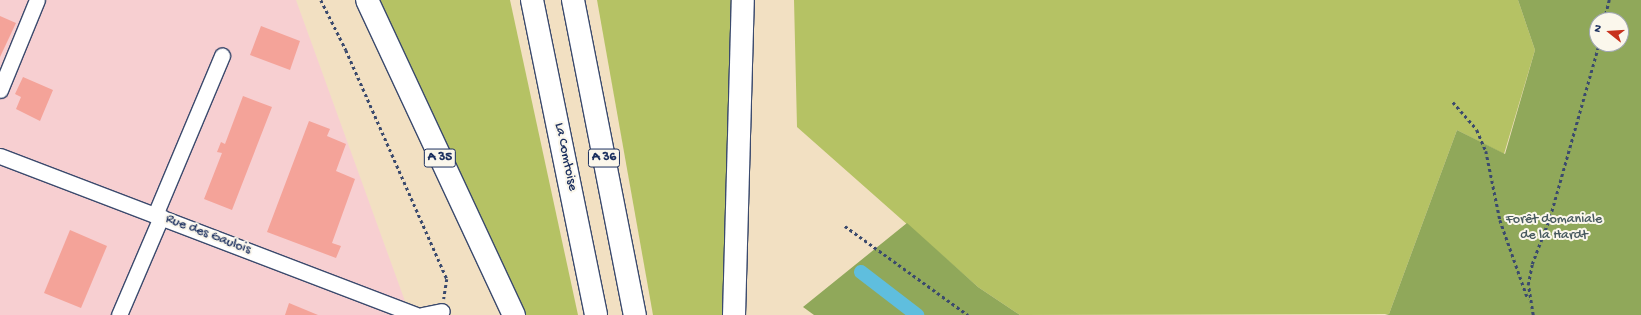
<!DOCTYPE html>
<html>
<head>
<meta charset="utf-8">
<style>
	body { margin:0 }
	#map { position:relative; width:1641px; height:315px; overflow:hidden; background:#f2e0c2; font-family:"Gochi Hand",sans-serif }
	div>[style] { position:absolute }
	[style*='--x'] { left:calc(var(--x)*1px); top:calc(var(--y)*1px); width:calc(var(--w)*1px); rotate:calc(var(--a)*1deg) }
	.built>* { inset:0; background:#f7cfd1 }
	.green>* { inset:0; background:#b5c264 }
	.forest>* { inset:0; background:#90a85a }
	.canal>* { height:14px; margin:-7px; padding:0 7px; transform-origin:7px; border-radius:7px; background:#5fbede }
	.building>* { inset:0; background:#f4a399 }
	.path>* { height:2.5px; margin-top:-1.25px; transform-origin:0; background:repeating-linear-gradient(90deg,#3b4a6d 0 3px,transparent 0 6px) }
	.roads { filter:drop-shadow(1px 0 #3b4a6d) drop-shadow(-1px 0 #3b4a6d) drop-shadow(0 1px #3b4a6d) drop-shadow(0 -1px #3b4a6d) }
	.minor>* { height:15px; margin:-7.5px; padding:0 7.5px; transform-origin:7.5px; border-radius:7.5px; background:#fff }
	.highway>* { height:22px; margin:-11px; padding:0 11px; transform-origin:11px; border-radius:11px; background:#fff }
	span { translate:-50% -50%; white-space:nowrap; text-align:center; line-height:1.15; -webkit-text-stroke:4px #fbf7ec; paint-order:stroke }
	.shield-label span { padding:1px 3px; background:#fbf7ec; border:1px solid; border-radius:3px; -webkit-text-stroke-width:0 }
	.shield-label { font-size:13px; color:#1b2f5e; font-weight:700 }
	.street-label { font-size:14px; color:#1b2f5e }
	.park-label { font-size:14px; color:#495b60 }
	.north { position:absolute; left:1589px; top:12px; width:40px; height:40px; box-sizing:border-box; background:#fbf7ec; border:1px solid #a1a7b3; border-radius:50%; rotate:287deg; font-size:11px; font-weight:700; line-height:16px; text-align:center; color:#1b2f5e }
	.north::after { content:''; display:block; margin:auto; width:14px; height:18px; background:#c8321e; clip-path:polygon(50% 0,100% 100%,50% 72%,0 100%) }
</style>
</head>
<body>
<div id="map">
	<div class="built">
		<i style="clip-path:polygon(0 0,296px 0,410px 315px,0 315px)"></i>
	</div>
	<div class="green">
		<i style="clip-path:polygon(375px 0,510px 0,578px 315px,518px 315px)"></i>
		<i style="clip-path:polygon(597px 0,733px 0,723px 315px,653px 315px)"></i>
		<i style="clip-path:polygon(794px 0,1518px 0,1535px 50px,1504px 154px,1457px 130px,1389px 314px,1020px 315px,978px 287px,797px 127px)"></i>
	</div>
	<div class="forest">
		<i style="clip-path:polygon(evenodd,1518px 0,1641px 0,1641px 315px,1385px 315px,1389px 314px,1457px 130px,1505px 154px,1535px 50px,1518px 0,1597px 20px,1621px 20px,1621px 44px,1597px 44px,1597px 20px)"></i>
		<i style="clip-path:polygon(907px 223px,978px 287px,1020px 315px,814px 315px,803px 307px)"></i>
	</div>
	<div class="canal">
		<i style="--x:861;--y:272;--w:71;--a:37.5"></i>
	</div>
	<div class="building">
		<i style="clip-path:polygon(0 16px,16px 23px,0 57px)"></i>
		<i style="clip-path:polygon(261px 26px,300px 41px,290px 70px,250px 55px)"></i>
		<i style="clip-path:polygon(23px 77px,53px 90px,40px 121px,16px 109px,21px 97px,15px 94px)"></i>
		<i style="clip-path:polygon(243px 96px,272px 107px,232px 210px,204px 199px,222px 153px,217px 152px,221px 142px,225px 144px)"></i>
		<i style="clip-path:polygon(309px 121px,330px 129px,327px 136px,346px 144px,336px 171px,355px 179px,332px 243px,341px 246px,336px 258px,267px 232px)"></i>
		<i style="clip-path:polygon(70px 230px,107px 246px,81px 308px,44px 293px)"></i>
		<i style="clip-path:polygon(289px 303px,318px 315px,285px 315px)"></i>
	</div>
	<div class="path">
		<i style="--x:321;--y:0;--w:56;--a:63.4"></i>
		<i style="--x:346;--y:50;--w:250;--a:66.2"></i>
		<i style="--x:447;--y:279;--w:20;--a:99"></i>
		<i style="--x:1604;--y:20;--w:21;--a:-76"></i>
		<i style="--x:1453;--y:102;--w:37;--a:49"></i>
		<i style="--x:1477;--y:130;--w:23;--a:67"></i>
		<i style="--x:1486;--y:151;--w:70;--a:78.5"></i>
		<i style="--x:1500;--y:220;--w:84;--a:70.5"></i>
		<i style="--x:845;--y:226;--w:152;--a:35.9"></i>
		<i style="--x:1533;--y:315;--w:30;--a:-99"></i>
		<i style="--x:1528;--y:285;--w:21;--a:-79"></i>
		<i style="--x:1532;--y:264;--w:50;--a:-69"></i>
		<i style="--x:1550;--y:217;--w:180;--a:-74.2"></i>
	</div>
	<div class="roads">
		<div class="minor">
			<i style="--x:0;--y:90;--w:97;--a:-67.7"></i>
			<i style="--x:0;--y:156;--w:445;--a:20.9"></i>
			<i style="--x:155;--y:215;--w:173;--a:-67.2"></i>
			<i style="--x:119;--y:315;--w:107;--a:-66.8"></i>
			<i style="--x:422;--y:315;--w:20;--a:-11"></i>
		</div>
		<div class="highway">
			<i style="--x:367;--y:0;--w:348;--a:65"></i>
			<i style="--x:532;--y:0;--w:321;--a:78.5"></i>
			<i style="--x:573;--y:0;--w:321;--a:78.9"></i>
			<i style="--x:734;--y:315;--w:315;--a:-88.4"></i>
		</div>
	</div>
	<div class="shield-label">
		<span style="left:440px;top:158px">A 35</span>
		<span style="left:604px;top:158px">A 36</span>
	</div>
	<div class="street-label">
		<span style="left:565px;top:157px;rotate:78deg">La Comtoise</span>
		<span style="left:208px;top:235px;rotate:21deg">Rue des Gaulois</span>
	</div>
	<div class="park-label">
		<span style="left:1554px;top:228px">Forêt domaniale<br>de la Hardt</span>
	</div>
	<div class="north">N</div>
</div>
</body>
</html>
